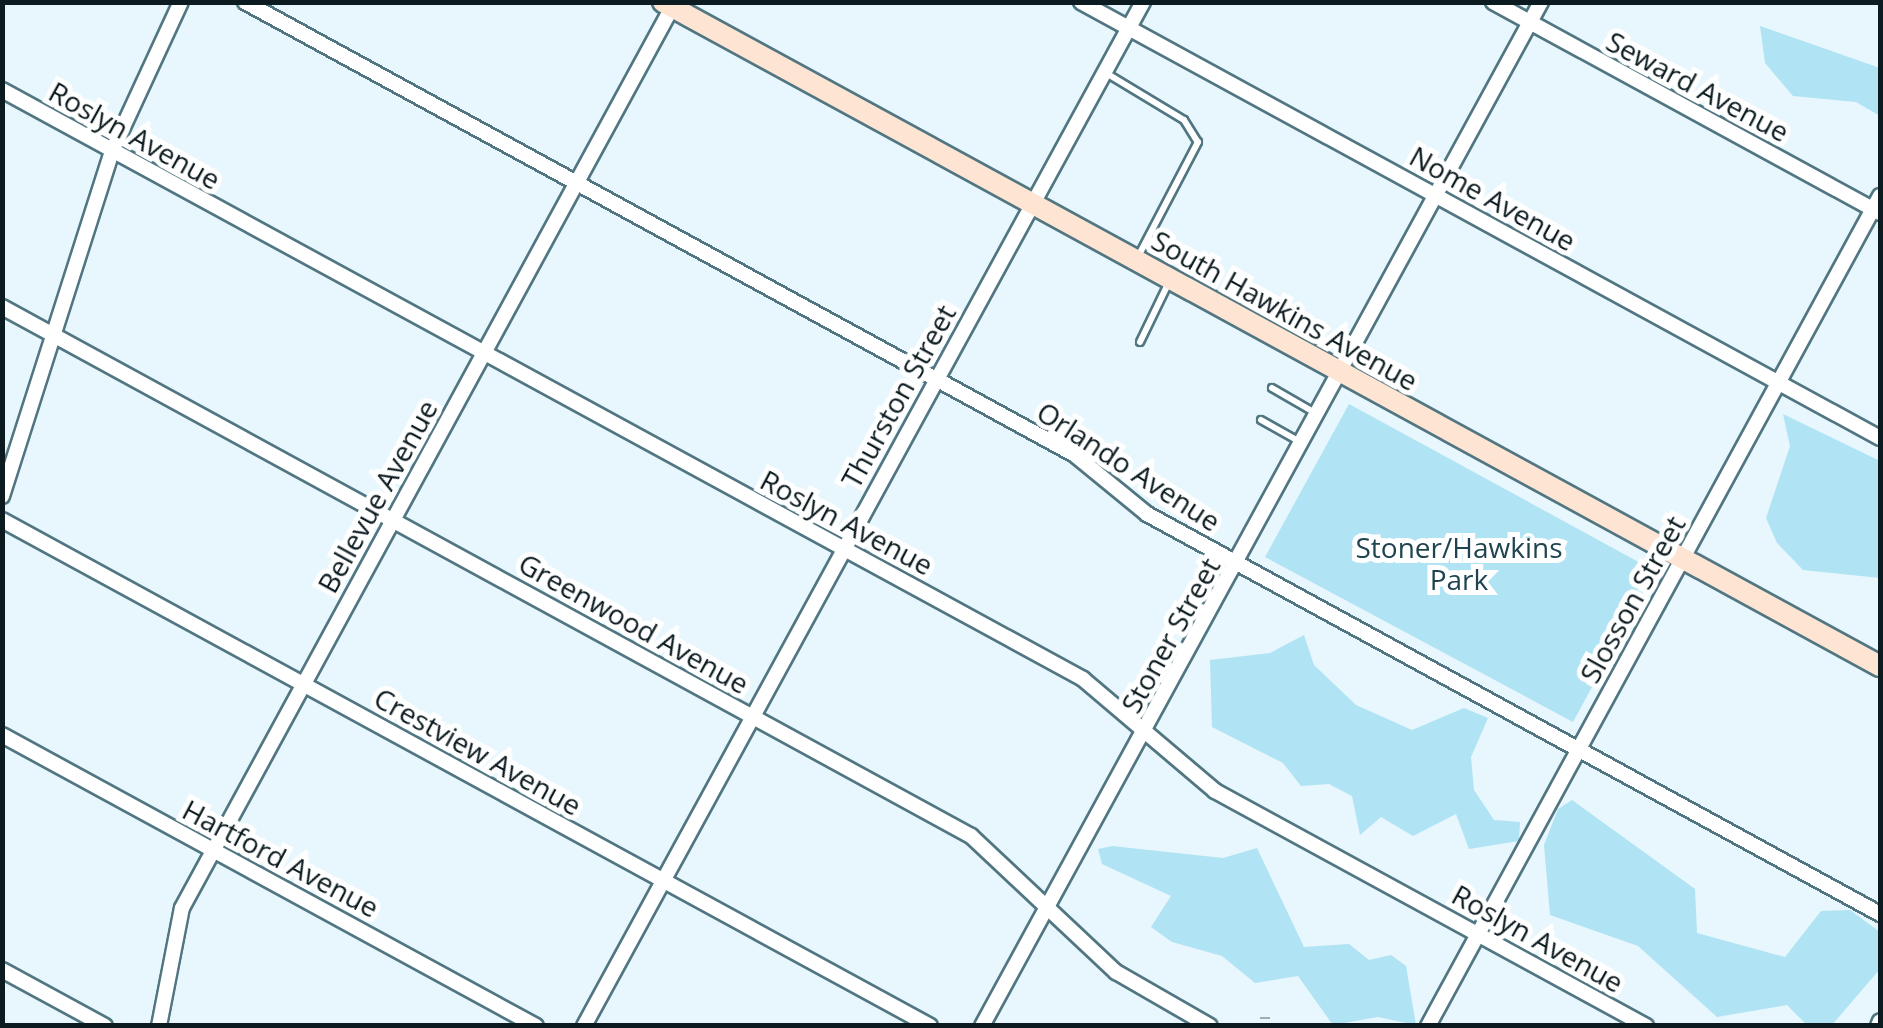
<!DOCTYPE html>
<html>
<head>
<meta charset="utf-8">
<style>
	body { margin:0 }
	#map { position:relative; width:1883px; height:1028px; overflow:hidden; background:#e7f7fd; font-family:"Open Sans",sans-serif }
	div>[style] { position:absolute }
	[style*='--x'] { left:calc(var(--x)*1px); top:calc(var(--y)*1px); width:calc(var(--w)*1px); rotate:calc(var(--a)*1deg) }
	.green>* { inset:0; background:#b0e3f4 }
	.path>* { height:2.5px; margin-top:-1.25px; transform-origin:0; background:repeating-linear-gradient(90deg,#9eadb3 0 10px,transparent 0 15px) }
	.roads { filter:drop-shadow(2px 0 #517682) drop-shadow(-2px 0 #517682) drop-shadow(0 2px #517682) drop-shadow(0 -2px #517682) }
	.lane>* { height:6px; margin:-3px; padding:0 3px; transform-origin:3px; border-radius:3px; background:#fff }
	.street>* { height:14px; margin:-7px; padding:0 7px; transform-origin:7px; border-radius:7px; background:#fff }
	.secondary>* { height:20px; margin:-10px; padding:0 10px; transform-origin:10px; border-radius:10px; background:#fee4d2 }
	span { translate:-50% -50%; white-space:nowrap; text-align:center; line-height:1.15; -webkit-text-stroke:10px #fff; paint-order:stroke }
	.street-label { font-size:28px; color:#0c1b20 }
	.park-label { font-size:28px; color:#1f4450 }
	.frame { position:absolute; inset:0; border:5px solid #0c1b20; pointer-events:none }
</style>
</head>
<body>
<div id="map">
	<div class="green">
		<i style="clip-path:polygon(1760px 26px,1880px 68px,1880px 116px,1856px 102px,1793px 96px,1765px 63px)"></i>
		<i style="clip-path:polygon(1349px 404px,1655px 571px,1573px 722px,1265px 557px)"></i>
		<i style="clip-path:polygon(1783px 414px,1880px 461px,1880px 578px,1803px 570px,1777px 543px,1766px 518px,1790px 446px)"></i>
		<i style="clip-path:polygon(1304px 635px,1314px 665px,1356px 705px,1412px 730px,1464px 708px,1488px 718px,1471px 757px,1474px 790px,1494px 820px,1520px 822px,1519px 841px,1469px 849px,1456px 814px,1413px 836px,1381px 817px,1360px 835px,1352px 796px,1329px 784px,1301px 786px,1283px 763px,1212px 727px,1210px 660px,1270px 653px)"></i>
		<i style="clip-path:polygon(1572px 800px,1695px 889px,1697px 933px,1785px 957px,1821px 911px,1850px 910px,1880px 932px,1880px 969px,1832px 1025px,1807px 1025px,1787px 1005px,1717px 1017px,1638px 946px,1550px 915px,1544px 845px,1558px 809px)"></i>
		<i style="clip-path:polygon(1112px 846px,1223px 858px,1257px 848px,1304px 947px,1349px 944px,1369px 960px,1391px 955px,1406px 966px,1416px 1025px,1378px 1017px,1333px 1025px,1298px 976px,1255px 983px,1222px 956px,1172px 942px,1151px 927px,1171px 896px,1102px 864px,1098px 849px)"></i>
	</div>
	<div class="path">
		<i style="--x:1260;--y:1018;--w:11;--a:0"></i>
	</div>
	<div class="roads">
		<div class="lane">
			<i style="--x:1106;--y:73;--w:91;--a:31.1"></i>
			<i style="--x:1184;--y:120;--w:26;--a:58"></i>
			<i style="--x:1198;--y:142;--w:130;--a:117.6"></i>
			<i style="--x:1140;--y:342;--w:64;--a:-64.2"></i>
			<i style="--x:1272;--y:388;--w:52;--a:30"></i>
			<i style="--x:1261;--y:420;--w:47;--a:29.3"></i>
		</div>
		<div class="street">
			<i style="--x:245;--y:2;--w:946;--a:28.62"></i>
			<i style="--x:1075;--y:455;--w:93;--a:39.3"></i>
			<i style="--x:1147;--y:514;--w:835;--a:28.62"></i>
			<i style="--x:1081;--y:2;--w:910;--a:28.62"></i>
			<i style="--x:1493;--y:2;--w:441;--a:28.6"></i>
			<i style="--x:2;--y:90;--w:1231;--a:28.58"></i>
			<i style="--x:1083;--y:679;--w:173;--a:40.3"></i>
			<i style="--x:1215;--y:791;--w:491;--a:28.6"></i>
			<i style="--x:2;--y:307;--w:1104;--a:28.63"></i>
			<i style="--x:971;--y:836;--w:199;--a:43.2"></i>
			<i style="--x:1116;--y:972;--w:108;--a:29.9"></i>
			<i style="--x:2;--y:496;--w:362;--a:-72.3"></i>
			<i style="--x:112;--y:151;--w:164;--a:-65.2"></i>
			<i style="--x:2;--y:520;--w:1057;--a:28.6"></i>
			<i style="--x:2;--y:735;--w:608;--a:28.59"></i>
			<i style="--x:2;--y:970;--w:117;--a:28.5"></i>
			<i style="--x:159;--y:1026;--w:120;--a:-79"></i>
			<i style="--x:182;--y:908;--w:1031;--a:-61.45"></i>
			<i style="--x:584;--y:1026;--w:1167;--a:-61.37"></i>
			<i style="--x:982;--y:1026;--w:1167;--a:-61.37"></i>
			<i style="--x:1428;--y:1026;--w:945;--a:-61.43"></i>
			<i style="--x:1878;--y:1026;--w:5;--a:-68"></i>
		</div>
		<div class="secondary">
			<i style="--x:663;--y:2;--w:1386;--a:28.62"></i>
		</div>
	</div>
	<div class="street-label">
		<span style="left:1698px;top:86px;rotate:28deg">Seward Avenue</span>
		<span style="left:135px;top:135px;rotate:29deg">Roslyn Avenue</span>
		<span style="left:1493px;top:198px;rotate:29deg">Nome Avenue</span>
		<span style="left:1285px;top:310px;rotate:29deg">South Hawkins Avenue</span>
		<span style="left:898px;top:396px;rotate:-61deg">Thurston Street</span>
		<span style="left:1129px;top:466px;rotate:33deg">Orlando Avenue</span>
		<span style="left:377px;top:496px;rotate:-61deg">Bellevue Avenue</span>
		<span style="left:847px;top:522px;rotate:28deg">Roslyn Avenue</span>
		<span style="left:1632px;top:599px;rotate:-61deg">Slosson Street</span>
		<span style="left:634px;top:623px;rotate:29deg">Greenwood Avenue</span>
		<span style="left:1170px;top:635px;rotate:-61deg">Stoner Street</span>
		<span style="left:478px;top:751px;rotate:29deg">Crestview Avenue</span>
		<span style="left:281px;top:858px;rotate:28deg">Hartford Avenue</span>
		<span style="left:1538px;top:938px;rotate:29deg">Roslyn Avenue</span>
	</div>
	<div class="park-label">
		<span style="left:1459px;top:563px">Stoner/Hawkins<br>Park</span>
	</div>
	<div class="frame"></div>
</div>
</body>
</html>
